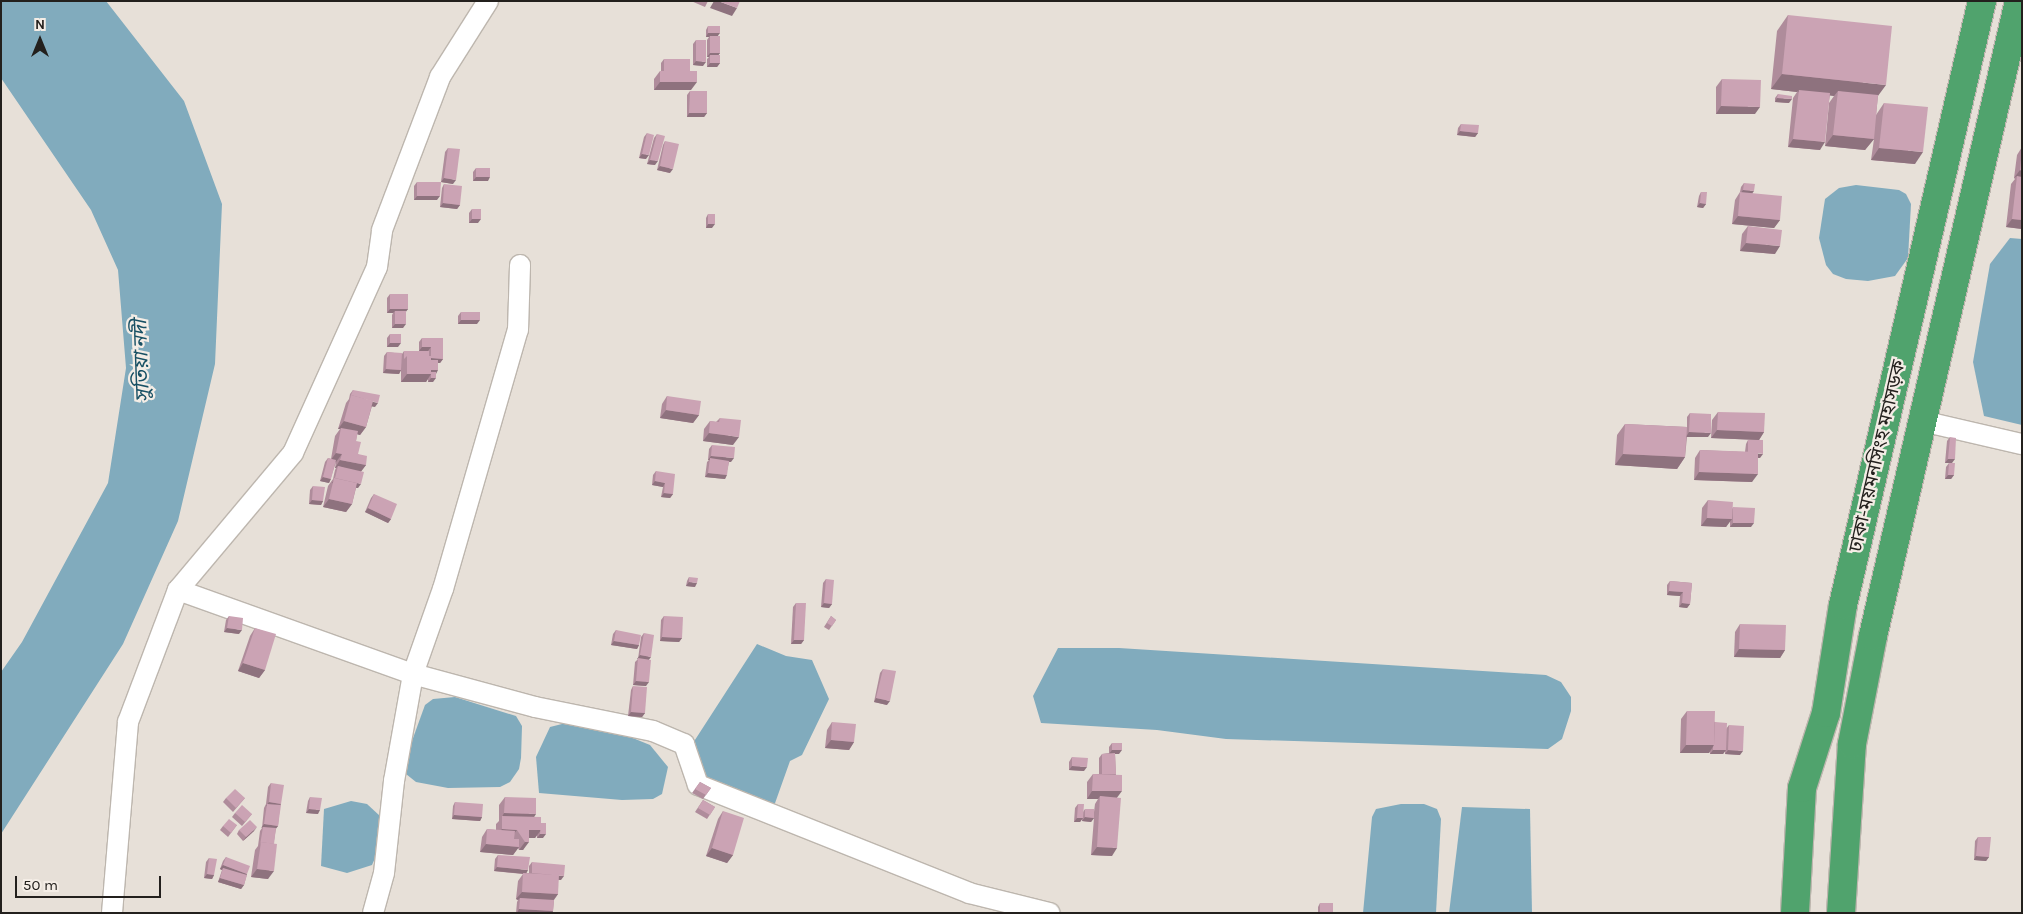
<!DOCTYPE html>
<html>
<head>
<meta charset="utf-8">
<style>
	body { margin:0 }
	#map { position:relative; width:2023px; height:914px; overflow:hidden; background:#e7e0d8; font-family:Karla,"Noto Sans Bengali",sans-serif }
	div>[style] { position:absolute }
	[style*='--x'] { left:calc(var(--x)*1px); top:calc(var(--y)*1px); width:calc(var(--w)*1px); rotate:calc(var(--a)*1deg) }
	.water>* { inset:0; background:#81abbd }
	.roads { filter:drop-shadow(1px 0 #bdb6ae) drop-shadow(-1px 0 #bdb6ae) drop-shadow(0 1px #bdb6ae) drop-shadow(0 -1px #bdb6ae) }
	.street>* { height:20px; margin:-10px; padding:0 10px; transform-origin:10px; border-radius:10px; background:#fff }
	.highway>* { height:28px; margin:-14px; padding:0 14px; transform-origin:14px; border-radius:14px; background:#50a36d }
	.wall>* { inset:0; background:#af8c9b }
	.shaded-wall>* { inset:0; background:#8e727e }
	.building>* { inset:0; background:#cba3b4 }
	span { translate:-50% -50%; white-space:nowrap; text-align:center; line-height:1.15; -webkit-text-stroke:4.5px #f4ede6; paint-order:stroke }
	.street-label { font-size:19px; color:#23201d }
	.water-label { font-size:20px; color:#185064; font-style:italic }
	.frame { position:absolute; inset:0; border:2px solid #23201d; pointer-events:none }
	.north { position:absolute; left:15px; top:15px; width:50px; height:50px; -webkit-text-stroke:4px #f4ede6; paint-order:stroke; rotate:0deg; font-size:14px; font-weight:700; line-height:20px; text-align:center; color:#23201d }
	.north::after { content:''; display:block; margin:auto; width:18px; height:22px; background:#23201d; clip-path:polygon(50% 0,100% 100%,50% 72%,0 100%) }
	.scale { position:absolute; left:15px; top:876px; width:146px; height:22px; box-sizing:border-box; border:2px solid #23201d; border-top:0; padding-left:6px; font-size:15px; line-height:18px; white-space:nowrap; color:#23201d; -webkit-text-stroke:4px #f4ede6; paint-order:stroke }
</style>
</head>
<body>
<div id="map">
	<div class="water">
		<i style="clip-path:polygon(1px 1px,106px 1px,184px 101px,222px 204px,215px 364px,178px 521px,123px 644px,1px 834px,1px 672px,22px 642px,108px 483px,126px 368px,118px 270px,91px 210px,1px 78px)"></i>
		<i style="clip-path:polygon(1856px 185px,1899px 190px,1906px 194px,1911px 204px,1908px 258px,1895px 276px,1868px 281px,1846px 279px,1833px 274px,1826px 265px,1819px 238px,1825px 199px,1839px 188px)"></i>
		<i style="clip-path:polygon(2010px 238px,2022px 239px,2022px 425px,1984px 416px,1973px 362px,1990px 264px)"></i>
		<i style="clip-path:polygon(757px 644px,786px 656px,812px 660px,829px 699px,802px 755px,790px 761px,774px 806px,702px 783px,693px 743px)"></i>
		<i style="clip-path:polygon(1058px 648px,1119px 648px,1546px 675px,1561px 682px,1571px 697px,1571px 711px,1562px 739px,1548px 749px,1226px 739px,1157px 730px,1041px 723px,1033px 696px)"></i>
		<i style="clip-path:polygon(455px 697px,516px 716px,522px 726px,521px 758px,519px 769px,510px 782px,500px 787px,448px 788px,416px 782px,406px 774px,404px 763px,425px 705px,433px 699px)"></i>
		<i style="clip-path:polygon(566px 723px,618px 732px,650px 745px,668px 767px,662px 794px,653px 799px,622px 800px,539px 793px,536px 757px,550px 727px)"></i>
		<i style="clip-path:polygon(351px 801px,367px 804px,380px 816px,383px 840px,372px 865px,347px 873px,321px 866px,324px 809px)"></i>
		<i style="clip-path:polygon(1401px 804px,1424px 804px,1437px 809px,1441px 819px,1436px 913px,1363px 913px,1372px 817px,1376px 809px)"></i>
		<i style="clip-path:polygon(1462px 807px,1530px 809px,1532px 913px,1449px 913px)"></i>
	</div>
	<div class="roads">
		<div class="street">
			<i style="--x:1922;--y:421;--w:103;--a:13"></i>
			<i style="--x:178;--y:590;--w:250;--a:19.7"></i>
			<i style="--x:413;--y:674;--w:126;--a:15.1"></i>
			<i style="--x:535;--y:707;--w:120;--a:11.5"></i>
			<i style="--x:653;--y:731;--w:34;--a:23"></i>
			<i style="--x:684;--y:744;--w:43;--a:71.1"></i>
			<i style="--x:698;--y:785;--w:292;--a:21.7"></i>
			<i style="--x:969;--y:893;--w:83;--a:13.9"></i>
			<i style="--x:112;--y:913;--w:192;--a:-85.2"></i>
			<i style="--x:128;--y:722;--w:141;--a:-69.3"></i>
			<i style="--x:178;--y:590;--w:179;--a:-50"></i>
			<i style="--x:293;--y:453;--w:204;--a:-65.7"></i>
			<i style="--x:377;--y:267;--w:37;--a:-82"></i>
			<i style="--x:382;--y:230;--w:164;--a:-69.2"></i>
			<i style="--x:440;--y:77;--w:90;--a:-57.7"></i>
			<i style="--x:373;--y:913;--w:41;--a:-74.6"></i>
			<i style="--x:384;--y:873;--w:93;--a:-83.8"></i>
			<i style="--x:394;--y:781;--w:109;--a:-79.9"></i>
			<i style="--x:413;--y:674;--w:90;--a:-70.6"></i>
			<i style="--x:443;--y:589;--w:270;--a:-73.9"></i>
			<i style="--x:518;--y:330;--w:65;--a:-88.2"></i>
		</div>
		<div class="highway">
			<i style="--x:1795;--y:913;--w:125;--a:-86.8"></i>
			<i style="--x:1802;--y:788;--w:79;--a:-72.3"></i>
			<i style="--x:1826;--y:713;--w:109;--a:-81.1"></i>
			<i style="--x:1843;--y:605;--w:620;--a:-77.04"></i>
			<i style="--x:1841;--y:913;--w:169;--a:-86.3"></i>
			<i style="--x:1852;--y:744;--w:110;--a:-79"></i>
			<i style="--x:1873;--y:636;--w:652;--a:-77.05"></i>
		</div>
	</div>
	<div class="wall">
		<i style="clip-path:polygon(691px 1px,708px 1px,705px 7px)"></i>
		<i style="clip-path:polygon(1788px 15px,1878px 96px,1876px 115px,1884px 103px,1915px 164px,1871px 160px,1874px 139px,1865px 150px,1825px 146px,1829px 103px,1834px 96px,1830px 95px,1820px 150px,1788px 147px,1793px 98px,1797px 92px,1771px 89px,1777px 31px)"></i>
		<i style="clip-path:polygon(708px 26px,718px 36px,720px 53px,718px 55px,720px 63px,717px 67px,707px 67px,707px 59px,709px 57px,707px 57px,707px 40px,709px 37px,706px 37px,706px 30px)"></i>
		<i style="clip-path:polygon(696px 40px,703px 66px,693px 65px,693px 44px)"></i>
		<i style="clip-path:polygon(664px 59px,690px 71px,691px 90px,654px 90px,654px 79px,660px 71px,661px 71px,661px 63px)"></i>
		<i style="clip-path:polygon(1722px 79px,1755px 114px,1716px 114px,1716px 87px)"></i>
		<i style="clip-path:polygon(690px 91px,707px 113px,704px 117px,687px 117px,687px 95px)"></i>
		<i style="clip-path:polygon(1778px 94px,1789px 103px,1775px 102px,1775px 98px)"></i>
		<i style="clip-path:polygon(1461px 124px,1478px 133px,1475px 137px,1457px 135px,1458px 128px)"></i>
		<i style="clip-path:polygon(647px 133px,646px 159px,639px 158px,644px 137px)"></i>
		<i style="clip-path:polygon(657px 134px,655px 165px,647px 164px,654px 138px)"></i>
		<i style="clip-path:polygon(665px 141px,670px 173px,657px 170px,663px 145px)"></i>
		<i style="clip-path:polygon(2022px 147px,2022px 229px,2006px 227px,2011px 184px,2015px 179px,2014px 178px,2017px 155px)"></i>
		<i style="clip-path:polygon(448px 148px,453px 184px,441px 182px,445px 152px)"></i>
		<i style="clip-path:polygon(476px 168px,488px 181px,473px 181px,473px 172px)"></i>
		<i style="clip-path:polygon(417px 182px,437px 200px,414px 200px,414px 186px)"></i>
		<i style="clip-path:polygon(1744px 183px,1752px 193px,1780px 220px,1774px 228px,1732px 224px,1735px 200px,1740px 192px,1741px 187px)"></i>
		<i style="clip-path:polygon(444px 184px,460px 205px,457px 209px,440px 207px,442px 188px)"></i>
		<i style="clip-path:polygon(1701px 192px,1706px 204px,1703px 208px,1697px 207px,1699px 196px)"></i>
		<i style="clip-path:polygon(472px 209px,478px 223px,469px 223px,469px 213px)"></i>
		<i style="clip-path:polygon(708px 214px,712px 228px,706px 228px,706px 218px)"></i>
		<i style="clip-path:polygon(1748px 226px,1775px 254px,1740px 251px,1742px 234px)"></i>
		<i style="clip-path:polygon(390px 294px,408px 309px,406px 311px,403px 328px,392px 328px,392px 315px,393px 313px,387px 313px,387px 298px)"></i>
		<i style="clip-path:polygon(461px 312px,477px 324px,458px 324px,458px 316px)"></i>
		<i style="clip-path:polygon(390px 334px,398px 347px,387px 347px,387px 338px)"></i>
		<i style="clip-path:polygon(422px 338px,443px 359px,440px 363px,438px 363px,433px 382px,428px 382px,428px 379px,426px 382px,401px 382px,401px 370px,399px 374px,383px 373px,384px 356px,387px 352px,402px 354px,404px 351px,419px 351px,419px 342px)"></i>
		<i style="clip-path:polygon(353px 390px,375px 407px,372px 406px,366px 427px,360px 435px,357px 434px,356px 441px,358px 454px,366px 465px,361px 471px,358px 488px,356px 488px,352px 504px,346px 512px,323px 507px,328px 486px,333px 479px,335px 470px,336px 468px,335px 468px,336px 462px,329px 483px,320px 481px,325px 462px,328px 458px,331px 459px,335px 436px,340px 429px,338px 429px,346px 403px,349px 399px,350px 394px)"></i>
		<i style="clip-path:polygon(667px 396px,699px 415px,693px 423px,660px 418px,662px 404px)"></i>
		<i style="clip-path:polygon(1718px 412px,1764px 432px,1759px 440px,1711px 438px,1712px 420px)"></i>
		<i style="clip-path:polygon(1690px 413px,1708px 437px,1687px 437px,1685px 457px,1677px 469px,1615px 465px,1617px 435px,1625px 424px,1687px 427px,1687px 417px)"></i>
		<i style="clip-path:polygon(720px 418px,733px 445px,703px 441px,704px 429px,710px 421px,716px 422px)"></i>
		<i style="clip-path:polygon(1950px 437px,1952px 463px,1954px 475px,1951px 479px,1945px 479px,1946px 467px,1949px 463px,1945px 463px,1947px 441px)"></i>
		<i style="clip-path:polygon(1748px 440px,1760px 458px,1758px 458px,1752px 482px,1694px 480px,1695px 458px,1700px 450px,1745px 452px,1746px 444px)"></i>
		<i style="clip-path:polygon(712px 445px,731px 462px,729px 462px,725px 479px,705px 477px,707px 462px,709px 460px,708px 460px,709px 449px)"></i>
		<i style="clip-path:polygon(656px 471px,673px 494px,670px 498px,661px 497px,663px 487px,652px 485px,653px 475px)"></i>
		<i style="clip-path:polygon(313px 486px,323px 501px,321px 505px,309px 504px,310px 490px)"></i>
		<i style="clip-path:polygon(374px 494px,391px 519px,388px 523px,365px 512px,371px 498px)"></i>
		<i style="clip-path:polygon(1708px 500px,1732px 509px,1733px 507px,1751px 527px,1730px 527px,1730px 521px,1726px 527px,1701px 526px,1702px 508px)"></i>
		<i style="clip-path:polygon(689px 577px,695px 587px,686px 586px,687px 581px)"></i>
		<i style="clip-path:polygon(826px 579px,832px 604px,829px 608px,821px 607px,823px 583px)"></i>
		<i style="clip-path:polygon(1670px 581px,1692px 583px,1690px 604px,1687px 608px,1679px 607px,1680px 596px,1667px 595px,1667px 585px)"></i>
		<i style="clip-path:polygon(796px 603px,804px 640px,801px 644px,791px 644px,793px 607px)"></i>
		<i style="clip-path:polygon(229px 616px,239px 634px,224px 632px,226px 620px)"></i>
		<i style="clip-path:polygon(664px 616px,682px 638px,679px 642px,660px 641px,661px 620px)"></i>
		<i style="clip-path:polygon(831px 616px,836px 620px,829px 630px,824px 627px)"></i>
		<i style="clip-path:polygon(1740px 624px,1785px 650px,1780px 658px,1734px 657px,1735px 632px)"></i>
		<i style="clip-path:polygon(255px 628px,265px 670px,259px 678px,238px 671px,250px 636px)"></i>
		<i style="clip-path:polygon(616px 630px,639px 645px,637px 649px,611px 645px,613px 634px)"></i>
		<i style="clip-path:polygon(644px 633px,649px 660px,646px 686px,633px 685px,635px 662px,638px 659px,641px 637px)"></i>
		<i style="clip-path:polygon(883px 669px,887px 705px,874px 702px,880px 673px)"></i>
		<i style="clip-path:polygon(633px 686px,645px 713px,642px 717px,628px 716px,631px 690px)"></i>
		<i style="clip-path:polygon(1687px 711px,1715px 722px,1726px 729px,1729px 725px,1740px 755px,1725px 754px,1725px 751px,1723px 754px,1710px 754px,1710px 751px,1709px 753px,1680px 753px,1681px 719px)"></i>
		<i style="clip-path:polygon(832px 722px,854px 742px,849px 750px,825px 748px,827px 730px)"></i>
		<i style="clip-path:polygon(1112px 743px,1119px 754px,1115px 754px,1117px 798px,1112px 856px,1091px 855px,1094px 818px,1091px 822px,1082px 821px,1082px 819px,1080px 822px,1074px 822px,1075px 808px,1078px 804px,1083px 812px,1085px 809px,1094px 812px,1095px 804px,1098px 799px,1087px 799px,1087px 782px,1093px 774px,1099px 774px,1099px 758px,1102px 754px,1109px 753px,1109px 747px)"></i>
		<i style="clip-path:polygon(1072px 757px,1084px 771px,1069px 770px,1069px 762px)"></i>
		<i style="clip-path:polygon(700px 782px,711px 788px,703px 799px,692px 793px)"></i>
		<i style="clip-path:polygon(271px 783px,281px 804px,280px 805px,278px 826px,276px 828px,268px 879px,251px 877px,255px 850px,258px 846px,260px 831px,262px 828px,264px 808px,266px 804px,268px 787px)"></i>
		<i style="clip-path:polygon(310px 797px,318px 814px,306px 813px,308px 801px)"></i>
		<i style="clip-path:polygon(505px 797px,534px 817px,541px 823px,543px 838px,537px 838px,537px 835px,535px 838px,529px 838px,523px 850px,519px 850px,518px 848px,513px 855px,480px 852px,482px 837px,487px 829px,496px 830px,496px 824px,499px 821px,499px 805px)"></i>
		<i style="clip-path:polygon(226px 798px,245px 798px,233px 812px,223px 802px)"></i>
		<i style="clip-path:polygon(703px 800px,715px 807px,707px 819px,695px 812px)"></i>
		<i style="clip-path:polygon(455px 802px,482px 817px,480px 821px,452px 819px,453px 806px)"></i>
		<i style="clip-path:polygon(723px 811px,733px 855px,727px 863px,706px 856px,718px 819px)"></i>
		<i style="clip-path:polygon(235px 813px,252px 814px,242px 826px,232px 817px)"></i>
		<i style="clip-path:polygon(237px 825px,228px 837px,220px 830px,223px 826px)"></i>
		<i style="clip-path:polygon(239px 830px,254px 831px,243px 841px,237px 834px)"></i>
		<i style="clip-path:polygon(1978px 837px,1989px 857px,1986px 861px,1974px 860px,1975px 841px)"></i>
		<i style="clip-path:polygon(498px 855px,526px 873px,529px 873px,529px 866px,532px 862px,561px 880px,558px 880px,558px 894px,554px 900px,553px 911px,552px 913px,516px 913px,517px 902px,518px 900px,516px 899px,518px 881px,523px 874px,494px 871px,495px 859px)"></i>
		<i style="clip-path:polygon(226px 857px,247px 874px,244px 885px,241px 889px,218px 882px,222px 870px,220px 869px,223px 861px)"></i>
		<i style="clip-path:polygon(209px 858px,214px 875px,212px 879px,204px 878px,206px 862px)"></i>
		<i style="clip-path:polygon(1320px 903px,1333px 913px,1318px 913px,1318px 907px)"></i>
	</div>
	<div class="shaded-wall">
		<i style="clip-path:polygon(714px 1px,718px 1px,737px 8px,732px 16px,710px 8px)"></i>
		<i style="clip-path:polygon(708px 33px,720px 33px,717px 37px,710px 36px,709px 37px,706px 37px)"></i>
		<i style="clip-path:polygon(710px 53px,720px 53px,717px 57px,710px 55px,709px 57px,707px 57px)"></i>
		<i style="clip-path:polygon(696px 61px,706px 62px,703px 66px,693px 65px)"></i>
		<i style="clip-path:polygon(710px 63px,720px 63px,717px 67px,707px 67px)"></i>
		<i style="clip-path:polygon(1782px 74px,1886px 85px,1875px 100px,1838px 91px,1834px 96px,1798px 92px,1799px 90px,1797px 92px,1771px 89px)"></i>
		<i style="clip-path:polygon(660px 82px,697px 82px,691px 90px,654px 90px)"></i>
		<i style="clip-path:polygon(1777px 98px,1792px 99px,1789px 103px,1775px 102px)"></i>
		<i style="clip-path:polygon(1721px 106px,1760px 107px,1755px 114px,1716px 114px)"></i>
		<i style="clip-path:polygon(689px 113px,707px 113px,704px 117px,687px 117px)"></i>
		<i style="clip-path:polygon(1460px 131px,1478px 133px,1475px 137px,1457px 135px)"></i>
		<i style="clip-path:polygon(1833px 135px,1874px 139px,1865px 150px,1825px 146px)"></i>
		<i style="clip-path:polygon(1793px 139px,1825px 142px,1820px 150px,1788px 147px)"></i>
		<i style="clip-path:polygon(1879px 148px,1923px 152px,1915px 164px,1871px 160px)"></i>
		<i style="clip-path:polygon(642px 154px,649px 155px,646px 159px,639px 158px)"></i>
		<i style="clip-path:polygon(650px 160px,658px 161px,655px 165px,647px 164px)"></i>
		<i style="clip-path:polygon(660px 166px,673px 169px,670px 173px,657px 170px)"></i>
		<i style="clip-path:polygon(2020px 170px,2022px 171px,2022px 179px,2017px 176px,2014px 178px)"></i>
		<i style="clip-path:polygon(476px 177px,490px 177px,488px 181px,473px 181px)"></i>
		<i style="clip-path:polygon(444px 178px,456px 180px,453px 184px,441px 182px)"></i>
		<i style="clip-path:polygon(1743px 190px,1754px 191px,1751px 195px,1740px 194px)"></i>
		<i style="clip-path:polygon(417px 196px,440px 196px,437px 200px,414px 200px)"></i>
		<i style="clip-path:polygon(443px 203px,460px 205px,457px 209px,440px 207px)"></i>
		<i style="clip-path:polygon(1700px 203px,1706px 204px,1703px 208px,1697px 207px)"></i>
		<i style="clip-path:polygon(1738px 216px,1780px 220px,1774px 228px,1732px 224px)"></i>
		<i style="clip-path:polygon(472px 219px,481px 219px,478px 223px,469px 223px)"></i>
		<i style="clip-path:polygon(2012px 219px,2022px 220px,2022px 229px,2006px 227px)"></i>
		<i style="clip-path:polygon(708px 224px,715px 224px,712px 228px,706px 228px)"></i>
		<i style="clip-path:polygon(1746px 243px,1780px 246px,1775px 254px,1740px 251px)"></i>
		<i style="clip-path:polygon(390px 309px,408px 309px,405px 313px,395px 311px,393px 313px,387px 313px)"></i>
		<i style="clip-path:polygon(461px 320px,480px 320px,477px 324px,458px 324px)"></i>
		<i style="clip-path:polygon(395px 324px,406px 324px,403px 328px,392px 328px)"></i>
		<i style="clip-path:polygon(390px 343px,401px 343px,398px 347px,387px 347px)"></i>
		<i style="clip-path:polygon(422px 347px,431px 347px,428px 351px,419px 351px)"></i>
		<i style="clip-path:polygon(431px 358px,443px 359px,440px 363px,431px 363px)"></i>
		<i style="clip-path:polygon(386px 369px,401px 370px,399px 374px,383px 373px)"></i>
		<i style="clip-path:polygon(431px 370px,438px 370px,436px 374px,431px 374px)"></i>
		<i style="clip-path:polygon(407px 374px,431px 374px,426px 382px,401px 382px)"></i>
		<i style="clip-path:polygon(431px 378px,436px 378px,433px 382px,428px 382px)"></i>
		<i style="clip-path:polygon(351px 397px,378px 403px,375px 407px,349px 402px)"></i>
		<i style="clip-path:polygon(666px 410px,699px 415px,693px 423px,660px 418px)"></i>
		<i style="clip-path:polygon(344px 421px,366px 427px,360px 435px,341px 430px,341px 428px,340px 429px,338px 429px)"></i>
		<i style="clip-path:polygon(1717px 430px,1764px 432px,1759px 440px,1711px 438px)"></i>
		<i style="clip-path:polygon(1689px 432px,1711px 433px,1708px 437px,1686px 437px)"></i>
		<i style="clip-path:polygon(709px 433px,739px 437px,733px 445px,703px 441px)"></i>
		<i style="clip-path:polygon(336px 453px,342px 454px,336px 462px,330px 461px)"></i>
		<i style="clip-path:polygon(1748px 453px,1763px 454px,1760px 458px,1745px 457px)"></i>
		<i style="clip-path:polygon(1623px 454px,1685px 457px,1677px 469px,1615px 465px)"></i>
		<i style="clip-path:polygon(711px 456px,734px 458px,731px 462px,708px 460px)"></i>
		<i style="clip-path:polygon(1948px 459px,1955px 459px,1952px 463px,1945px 463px)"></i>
		<i style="clip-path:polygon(340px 460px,366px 465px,360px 473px,338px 466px,336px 468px,335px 468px)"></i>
		<i style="clip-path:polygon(1699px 472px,1758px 474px,1752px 482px,1694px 480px)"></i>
		<i style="clip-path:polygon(708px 473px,727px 475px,725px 479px,705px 477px)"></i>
		<i style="clip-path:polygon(1948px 475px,1954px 475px,1951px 479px,1945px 479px)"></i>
		<i style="clip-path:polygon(323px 477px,331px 479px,329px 483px,320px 481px)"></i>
		<i style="clip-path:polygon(335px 479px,361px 484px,358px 488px,332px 483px)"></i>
		<i style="clip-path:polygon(655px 481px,665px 483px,663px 487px,652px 485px)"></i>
		<i style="clip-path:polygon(664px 493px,673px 494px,670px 498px,661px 497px)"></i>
		<i style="clip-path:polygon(329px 499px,352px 504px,346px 512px,323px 507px)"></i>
		<i style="clip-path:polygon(312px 500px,323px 501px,321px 505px,309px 504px)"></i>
		<i style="clip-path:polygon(368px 508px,391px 519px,388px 523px,365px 512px)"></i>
		<i style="clip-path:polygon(1707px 518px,1732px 519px,1726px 527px,1701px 526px)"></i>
		<i style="clip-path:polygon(1733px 523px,1754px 523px,1751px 527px,1730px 527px)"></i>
		<i style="clip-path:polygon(689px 582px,697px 583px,695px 587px,686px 586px)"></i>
		<i style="clip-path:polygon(1669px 591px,1683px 592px,1680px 596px,1667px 595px)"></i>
		<i style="clip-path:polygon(824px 603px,832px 604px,829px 608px,821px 607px)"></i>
		<i style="clip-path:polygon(1682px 603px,1690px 604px,1687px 608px,1679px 607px)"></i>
		<i style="clip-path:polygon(227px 628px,242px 630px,239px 634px,224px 632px)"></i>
		<i style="clip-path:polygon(662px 637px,682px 638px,679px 642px,660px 641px)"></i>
		<i style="clip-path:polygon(794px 640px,804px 640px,801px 644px,791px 644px)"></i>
		<i style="clip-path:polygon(614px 641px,639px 645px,637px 649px,611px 645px)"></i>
		<i style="clip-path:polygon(1739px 649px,1785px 650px,1780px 658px,1734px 657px)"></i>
		<i style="clip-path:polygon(640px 655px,651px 657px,648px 661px,637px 659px)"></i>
		<i style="clip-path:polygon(243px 663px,265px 670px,259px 678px,238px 671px)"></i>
		<i style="clip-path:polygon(636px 681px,649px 682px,646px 686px,633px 685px)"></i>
		<i style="clip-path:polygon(876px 698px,890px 701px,887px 705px,874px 702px)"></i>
		<i style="clip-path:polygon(631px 712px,645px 713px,642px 717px,628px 716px)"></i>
		<i style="clip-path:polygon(831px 740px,854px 742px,849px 750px,825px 748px)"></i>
		<i style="clip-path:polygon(1686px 745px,1714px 745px,1709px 753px,1680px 753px)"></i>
		<i style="clip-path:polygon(1112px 750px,1122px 750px,1119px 754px,1109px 754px)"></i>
		<i style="clip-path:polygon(1713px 750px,1726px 750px,1723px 754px,1710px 754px)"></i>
		<i style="clip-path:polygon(1728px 750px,1743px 751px,1740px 755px,1725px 754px)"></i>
		<i style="clip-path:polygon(1072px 766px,1087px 767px,1084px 771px,1069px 770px)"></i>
		<i style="clip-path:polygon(1092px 791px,1122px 791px,1116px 799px,1100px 796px,1098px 799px,1087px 799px)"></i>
		<i style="clip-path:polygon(269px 802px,281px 804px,278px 808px,266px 806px)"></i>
		<i style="clip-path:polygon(309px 809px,320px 810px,318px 814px,306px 813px)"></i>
		<i style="clip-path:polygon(504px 813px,536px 814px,531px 822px,502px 817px)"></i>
		<i style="clip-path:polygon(454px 815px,482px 817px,480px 821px,452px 819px)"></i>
		<i style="clip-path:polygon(1085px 817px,1094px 818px,1091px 822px,1082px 821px)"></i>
		<i style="clip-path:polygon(1077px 818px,1083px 818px,1080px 822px,1074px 822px)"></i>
		<i style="clip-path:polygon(264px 824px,278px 826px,275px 830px,263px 827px,261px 828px)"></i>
		<i style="clip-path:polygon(257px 827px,254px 831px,243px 841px,246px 837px)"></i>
		<i style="clip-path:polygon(502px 829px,517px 830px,511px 837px,496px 837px)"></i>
		<i style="clip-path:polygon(529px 830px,541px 830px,535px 838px,524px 838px)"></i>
		<i style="clip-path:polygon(540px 834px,546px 834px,543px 838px,537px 838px)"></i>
		<i style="clip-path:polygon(525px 842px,529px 842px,523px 850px,519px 850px)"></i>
		<i style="clip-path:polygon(486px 844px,519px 847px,513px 855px,480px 852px)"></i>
		<i style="clip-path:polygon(1097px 847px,1117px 848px,1112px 856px,1091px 855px)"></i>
		<i style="clip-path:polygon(712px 848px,733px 855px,727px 863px,706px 856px)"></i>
		<i style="clip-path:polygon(1976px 856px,1989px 857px,1986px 861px,1974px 860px)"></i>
		<i style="clip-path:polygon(223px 865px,247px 874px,244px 878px,223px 868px,222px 870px,220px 869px)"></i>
		<i style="clip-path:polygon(497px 867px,528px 870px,526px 874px,494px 871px)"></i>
		<i style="clip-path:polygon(257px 869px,274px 871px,268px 879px,251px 877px)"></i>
		<i style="clip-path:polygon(207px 874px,214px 875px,212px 879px,204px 878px)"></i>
		<i style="clip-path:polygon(532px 874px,564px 876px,561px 880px,529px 878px)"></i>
		<i style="clip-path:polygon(220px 878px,244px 885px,241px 889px,218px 882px)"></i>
		<i style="clip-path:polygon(522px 892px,558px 894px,552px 902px,520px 898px,518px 900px,516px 899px)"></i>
		<i style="clip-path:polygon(519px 909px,553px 911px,552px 913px,517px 913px)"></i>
	</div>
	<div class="building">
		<i style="clip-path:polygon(718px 1px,740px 1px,737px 8px)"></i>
		<i style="clip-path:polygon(1788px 15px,1892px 26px,1886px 85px,1782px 74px)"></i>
		<i style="clip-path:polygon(708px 26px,720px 26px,720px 33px,708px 33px)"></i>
		<i style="clip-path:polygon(710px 36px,720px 36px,720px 53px,710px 53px)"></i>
		<i style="clip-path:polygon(696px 40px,706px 40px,706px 62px,696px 61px)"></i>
		<i style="clip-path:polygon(710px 55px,720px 55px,720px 63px,710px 63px)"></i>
		<i style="clip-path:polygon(664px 59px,690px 59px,690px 71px,664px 71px)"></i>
		<i style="clip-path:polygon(660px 71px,697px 71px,697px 82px,660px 82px)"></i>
		<i style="clip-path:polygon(1722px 79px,1761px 80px,1760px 107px,1721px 106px)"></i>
		<i style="clip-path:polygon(1799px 90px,1830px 93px,1825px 142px,1793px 139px)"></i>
		<i style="clip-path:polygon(690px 91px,707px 91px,707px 113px,689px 113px)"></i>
		<i style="clip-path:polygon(1838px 91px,1878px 95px,1874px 139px,1833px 135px)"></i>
		<i style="clip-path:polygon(1778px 94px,1792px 96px,1792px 99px,1777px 98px)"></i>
		<i style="clip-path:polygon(1884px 103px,1928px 107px,1923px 152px,1879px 148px)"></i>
		<i style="clip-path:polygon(1461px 124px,1479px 125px,1478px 133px,1460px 131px)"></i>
		<i style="clip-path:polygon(647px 133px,654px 135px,649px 155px,642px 154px)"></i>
		<i style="clip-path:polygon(657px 134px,665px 136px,658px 161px,650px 160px)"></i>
		<i style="clip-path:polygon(665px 141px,679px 144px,673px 169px,660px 166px)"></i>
		<i style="clip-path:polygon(448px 148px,460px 149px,456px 180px,444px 178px)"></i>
		<i style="clip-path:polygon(2022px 151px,2022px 171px,2020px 170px)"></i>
		<i style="clip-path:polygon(476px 168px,490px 168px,490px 177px,476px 177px)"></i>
		<i style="clip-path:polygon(2017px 176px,2022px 177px,2022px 220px,2012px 219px)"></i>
		<i style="clip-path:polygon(417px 182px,441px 182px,440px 196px,417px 196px)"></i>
		<i style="clip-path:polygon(1744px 183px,1755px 184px,1754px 191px,1743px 190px)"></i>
		<i style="clip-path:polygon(444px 184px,462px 186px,460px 205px,443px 203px)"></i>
		<i style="clip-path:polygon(1701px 192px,1707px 192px,1706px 204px,1700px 203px)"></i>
		<i style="clip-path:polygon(1740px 192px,1782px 196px,1780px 220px,1738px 216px)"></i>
		<i style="clip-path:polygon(472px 209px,481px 209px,481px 219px,472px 219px)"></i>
		<i style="clip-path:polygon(708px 214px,715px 214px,715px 224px,708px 224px)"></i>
		<i style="clip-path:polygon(1748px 226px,1782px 230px,1780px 246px,1746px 243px)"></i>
		<i style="clip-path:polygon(390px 294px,408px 294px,408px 309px,390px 309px)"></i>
		<i style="clip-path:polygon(395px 311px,406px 311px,406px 324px,395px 324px)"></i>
		<i style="clip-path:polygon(461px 312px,480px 312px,480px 320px,461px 320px)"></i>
		<i style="clip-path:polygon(390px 334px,401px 334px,401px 343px,390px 343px)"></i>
		<i style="clip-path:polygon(422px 338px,443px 338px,443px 359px,431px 358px,431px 347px,422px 347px)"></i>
		<i style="clip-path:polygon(404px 351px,429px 351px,429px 356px,407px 356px,404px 359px)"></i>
		<i style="clip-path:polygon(387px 352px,402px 353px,401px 370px,386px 369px)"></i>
		<i style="clip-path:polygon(407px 356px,431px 356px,431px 374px,407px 374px)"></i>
		<i style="clip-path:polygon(431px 360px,438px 360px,438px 370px,431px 370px)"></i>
		<i style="clip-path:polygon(431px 372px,436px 372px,436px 378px,431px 378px)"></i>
		<i style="clip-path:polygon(353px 390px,380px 395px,378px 403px,351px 395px)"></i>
		<i style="clip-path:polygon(351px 395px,373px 401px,366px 427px,344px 421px)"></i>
		<i style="clip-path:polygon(667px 396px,701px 401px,699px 415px,666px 410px)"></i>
		<i style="clip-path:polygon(1718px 412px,1765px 413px,1764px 432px,1717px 430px)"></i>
		<i style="clip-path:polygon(1690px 413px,1711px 414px,1711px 433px,1689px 432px)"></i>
		<i style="clip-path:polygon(720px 418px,741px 420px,739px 437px,709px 433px,710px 421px,719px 422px)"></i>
		<i style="clip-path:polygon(1625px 424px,1687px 427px,1685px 457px,1623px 454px)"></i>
		<i style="clip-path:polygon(341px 428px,358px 431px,356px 441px,361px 442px,358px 454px,367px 456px,366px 465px,340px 460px,342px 454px,336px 453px)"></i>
		<i style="clip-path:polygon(1950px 437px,1956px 438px,1955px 459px,1948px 459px)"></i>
		<i style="clip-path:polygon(1748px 440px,1763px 440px,1763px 454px,1758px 453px,1758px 452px,1748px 452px)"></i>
		<i style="clip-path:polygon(712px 445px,735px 447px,734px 458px,711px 456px)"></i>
		<i style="clip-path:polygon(1700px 450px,1758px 452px,1758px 474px,1699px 472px)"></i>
		<i style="clip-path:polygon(328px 458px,336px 460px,331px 479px,323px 477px)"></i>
		<i style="clip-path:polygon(710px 458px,729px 461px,727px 475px,708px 473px)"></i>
		<i style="clip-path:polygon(1949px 463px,1955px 463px,1954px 475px,1948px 475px)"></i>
		<i style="clip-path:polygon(338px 466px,364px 472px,361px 484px,335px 478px)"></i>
		<i style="clip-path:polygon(656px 471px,675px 474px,673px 494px,664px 493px,665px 483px,655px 481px)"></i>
		<i style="clip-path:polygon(334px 478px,357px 483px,352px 504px,329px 499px)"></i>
		<i style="clip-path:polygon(313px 486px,325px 487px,323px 501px,312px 500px)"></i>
		<i style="clip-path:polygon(374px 494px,397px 504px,391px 519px,368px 508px)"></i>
		<i style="clip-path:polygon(1708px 500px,1733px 502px,1732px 519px,1707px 518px)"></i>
		<i style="clip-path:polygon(1733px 507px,1755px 508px,1754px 523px,1733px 523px)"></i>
		<i style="clip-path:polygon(689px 577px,698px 578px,697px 583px,689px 582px)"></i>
		<i style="clip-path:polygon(826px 579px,834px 580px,832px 604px,824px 603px)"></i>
		<i style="clip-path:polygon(1670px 581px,1692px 583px,1690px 604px,1682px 603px,1683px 592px,1669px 591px)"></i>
		<i style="clip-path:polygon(796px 603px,806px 603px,804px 640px,794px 640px)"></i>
		<i style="clip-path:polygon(229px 616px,243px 618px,242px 630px,227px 628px)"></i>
		<i style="clip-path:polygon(664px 616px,683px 617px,682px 638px,662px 637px)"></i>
		<i style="clip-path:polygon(831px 616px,836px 620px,832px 626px,827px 623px)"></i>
		<i style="clip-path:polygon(1740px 624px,1786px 625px,1785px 650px,1739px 649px)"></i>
		<i style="clip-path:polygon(255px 628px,276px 634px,265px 670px,243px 663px)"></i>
		<i style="clip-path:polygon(616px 630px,641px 635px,639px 645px,614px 641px)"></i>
		<i style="clip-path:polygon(644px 633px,654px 635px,651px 657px,640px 655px)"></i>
		<i style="clip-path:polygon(638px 658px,651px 660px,649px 682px,636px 681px)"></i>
		<i style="clip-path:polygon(883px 669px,896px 671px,890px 701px,876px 698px)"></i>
		<i style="clip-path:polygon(633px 686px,647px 687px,645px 713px,631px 712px)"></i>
		<i style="clip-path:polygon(1687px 711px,1715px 711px,1714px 745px,1686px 745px)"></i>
		<i style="clip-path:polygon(832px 722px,856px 724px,854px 742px,831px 740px)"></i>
		<i style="clip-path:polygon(1715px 722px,1727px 723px,1726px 750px,1713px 750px,1713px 747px,1714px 745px)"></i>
		<i style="clip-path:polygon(1729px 725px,1744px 726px,1743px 751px,1728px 750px)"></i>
		<i style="clip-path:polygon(1112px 743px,1122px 743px,1122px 750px,1112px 750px)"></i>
		<i style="clip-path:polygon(1115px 753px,1116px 774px,1102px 774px,1102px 754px)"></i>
		<i style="clip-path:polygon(1072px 757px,1088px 758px,1087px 767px,1072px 766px)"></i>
		<i style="clip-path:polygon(1093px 774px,1122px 775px,1122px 791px,1092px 791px)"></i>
		<i style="clip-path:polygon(700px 782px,711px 788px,706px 795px,695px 789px)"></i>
		<i style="clip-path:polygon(271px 783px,284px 785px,281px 804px,269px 802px)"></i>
		<i style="clip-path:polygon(235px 789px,245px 798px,236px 808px,226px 798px)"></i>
		<i style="clip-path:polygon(1100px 796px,1121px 798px,1117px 848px,1097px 847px)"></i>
		<i style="clip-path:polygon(310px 797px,322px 798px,320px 810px,309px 809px)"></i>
		<i style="clip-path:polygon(505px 797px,536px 798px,536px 814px,504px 813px)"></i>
		<i style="clip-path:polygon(703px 800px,715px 807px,710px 815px,698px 808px)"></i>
		<i style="clip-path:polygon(455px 802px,483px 804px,482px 817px,454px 815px)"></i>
		<i style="clip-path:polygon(267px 804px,281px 805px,278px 826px,264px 824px)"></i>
		<i style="clip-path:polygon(1078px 804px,1084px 804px,1083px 818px,1077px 818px)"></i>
		<i style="clip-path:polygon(242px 805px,252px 814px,245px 822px,235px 813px)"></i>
		<i style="clip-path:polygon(1085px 809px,1094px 809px,1094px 818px,1085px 817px)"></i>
		<i style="clip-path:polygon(723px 811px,744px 818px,733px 855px,712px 848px)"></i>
		<i style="clip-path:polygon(502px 816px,541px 817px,541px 830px,529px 830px,529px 842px,525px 842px,517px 830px,502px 829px)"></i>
		<i style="clip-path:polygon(229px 819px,237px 825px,231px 833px,223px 826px)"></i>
		<i style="clip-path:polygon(250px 820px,257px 827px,246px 837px,239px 830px)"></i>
		<i style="clip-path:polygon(541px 823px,546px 823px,546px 834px,540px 834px)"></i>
		<i style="clip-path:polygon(263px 827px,276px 828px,274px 844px,261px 842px,260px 845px)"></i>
		<i style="clip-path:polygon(487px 829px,515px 831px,514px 839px,519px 839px,519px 847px,486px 844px)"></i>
		<i style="clip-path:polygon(1978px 837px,1991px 837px,1989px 857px,1976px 856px)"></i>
		<i style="clip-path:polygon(261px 842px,277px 844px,274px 871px,257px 869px)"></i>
		<i style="clip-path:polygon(498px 855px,530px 857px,528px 870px,497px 867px)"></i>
		<i style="clip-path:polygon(226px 857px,250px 866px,247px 874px,223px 865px)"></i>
		<i style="clip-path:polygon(209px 858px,217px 859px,214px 875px,207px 874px)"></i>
		<i style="clip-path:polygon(532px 862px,565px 865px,564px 876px,532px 873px)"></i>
		<i style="clip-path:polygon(223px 868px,247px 875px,244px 885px,220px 878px)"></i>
		<i style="clip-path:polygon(523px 873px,559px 875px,558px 894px,522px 892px)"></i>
		<i style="clip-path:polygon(520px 898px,554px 900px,553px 911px,519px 909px)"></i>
		<i style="clip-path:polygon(1320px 903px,1333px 903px,1333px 913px,1320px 913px)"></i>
	</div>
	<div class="street-label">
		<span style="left:1878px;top:456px;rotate:-77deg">ঢাকা-ময়মনসিংহ মহাসড়ক</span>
	</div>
	<div class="water-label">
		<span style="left:141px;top:361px;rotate:-92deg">সুতিয়া নদী</span>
	</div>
	<div class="frame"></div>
	<div class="north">N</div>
	<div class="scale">50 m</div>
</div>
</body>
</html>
